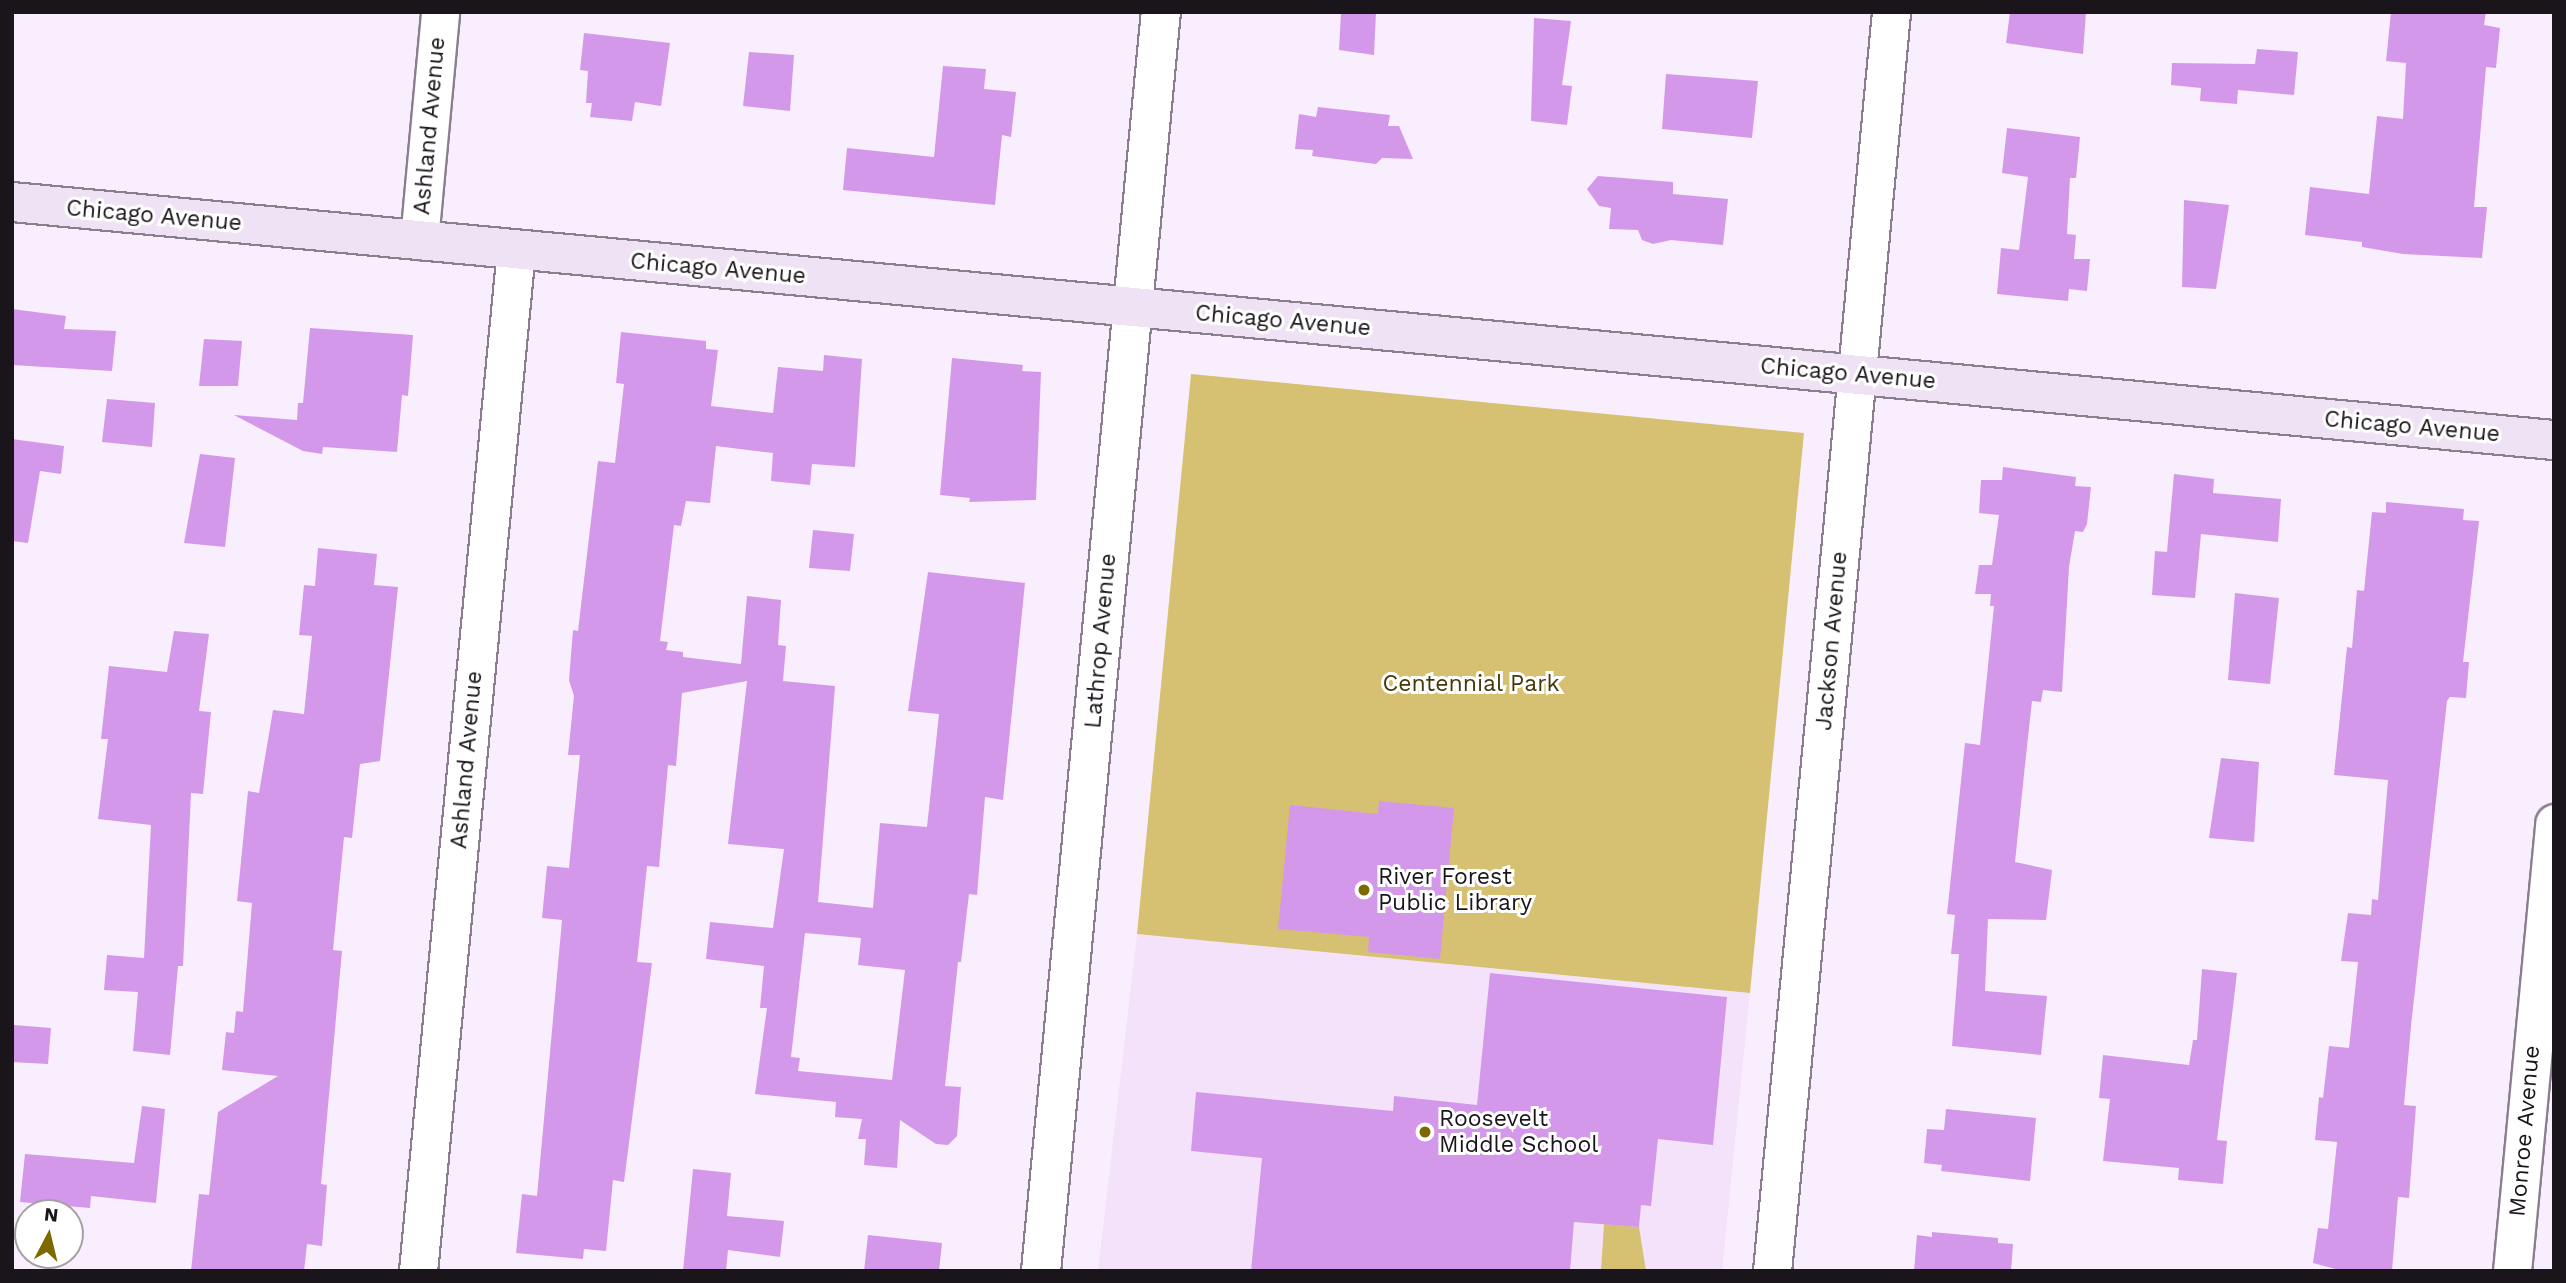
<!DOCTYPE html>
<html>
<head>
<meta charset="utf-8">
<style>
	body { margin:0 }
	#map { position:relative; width:2566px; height:1283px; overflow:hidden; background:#f9eefd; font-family:"Work Sans",sans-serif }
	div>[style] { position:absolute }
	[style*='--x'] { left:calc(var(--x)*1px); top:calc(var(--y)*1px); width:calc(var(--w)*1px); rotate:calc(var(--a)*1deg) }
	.built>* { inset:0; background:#f4e2fb }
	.green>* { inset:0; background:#d6c172 }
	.building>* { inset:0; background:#d498ea }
	.roads { filter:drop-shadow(2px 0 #8a7e8f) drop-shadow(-2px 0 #8a7e8f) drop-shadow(0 2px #8a7e8f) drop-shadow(0 -2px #8a7e8f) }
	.minor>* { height:37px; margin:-18.5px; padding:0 18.5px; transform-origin:18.5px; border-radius:18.5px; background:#fff }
	.tertiary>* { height:38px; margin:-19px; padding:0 19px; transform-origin:19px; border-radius:19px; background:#fff }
	.secondary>* { height:38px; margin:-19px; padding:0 19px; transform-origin:19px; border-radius:19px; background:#efe2f4 }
	.dots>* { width:19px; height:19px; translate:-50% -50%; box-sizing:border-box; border:4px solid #fff; border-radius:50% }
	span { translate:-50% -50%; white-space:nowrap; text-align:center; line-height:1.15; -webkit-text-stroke:6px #fff; paint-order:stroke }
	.street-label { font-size:23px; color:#1a151b }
	.park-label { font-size:23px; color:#443809 }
	.poi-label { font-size:23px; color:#1a151b }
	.left { translate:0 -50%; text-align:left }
	.frame { position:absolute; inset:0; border:14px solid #1a151b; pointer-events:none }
	.north { position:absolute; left:14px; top:1199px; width:70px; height:70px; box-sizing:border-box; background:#fff; border:2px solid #a3a1a4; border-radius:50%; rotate:7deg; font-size:19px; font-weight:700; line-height:28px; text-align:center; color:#1a151b }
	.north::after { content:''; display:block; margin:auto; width:24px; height:32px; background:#7e6800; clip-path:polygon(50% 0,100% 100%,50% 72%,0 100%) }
</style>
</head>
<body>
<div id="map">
	<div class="built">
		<i style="clip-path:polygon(1137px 934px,1750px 993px,1722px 1271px,1098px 1271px)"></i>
	</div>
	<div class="green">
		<i style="clip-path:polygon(1191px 374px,1804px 433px,1750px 993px,1137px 934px)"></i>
		<i style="clip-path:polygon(1604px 1224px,1639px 1227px,1646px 1271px,1601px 1271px)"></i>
	</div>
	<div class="building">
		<i style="clip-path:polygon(1341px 12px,1376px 12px,1374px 55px,1339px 50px)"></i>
		<i style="clip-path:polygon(2010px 12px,2086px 12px,2083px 54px,2006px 43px)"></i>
		<i style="clip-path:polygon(2391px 12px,2486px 12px,2484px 25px,2500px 28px,2496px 68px,2486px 67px,2474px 207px,2487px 207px,2482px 258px,2403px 254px,2362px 247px,2362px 242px,2305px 235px,2310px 187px,2369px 194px,2377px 116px,2403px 119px,2406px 63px,2386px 61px)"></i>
		<i style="clip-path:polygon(1534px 18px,1571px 21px,1562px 85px,1572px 86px,1567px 125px,1531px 121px)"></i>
		<i style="clip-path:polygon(584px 33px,670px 43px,661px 106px,635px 102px,632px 121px,590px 117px,592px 103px,586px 103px,588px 71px,580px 70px)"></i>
		<i style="clip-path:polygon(2257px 49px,2298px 52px,2294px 95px,2238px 90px,2237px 104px,2200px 101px,2201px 88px,2171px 85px,2172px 63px,2255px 64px)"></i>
		<i style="clip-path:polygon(749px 52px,794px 55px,790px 111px,743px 106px)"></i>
		<i style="clip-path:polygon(943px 66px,986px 69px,984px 89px,1016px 92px,1011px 137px,1002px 135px,995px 205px,843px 190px,847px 148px,934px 157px)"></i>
		<i style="clip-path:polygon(1666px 74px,1758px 81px,1752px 138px,1662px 129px)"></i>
		<i style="clip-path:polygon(1318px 107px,1390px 115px,1388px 126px,1399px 126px,1413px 159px,1382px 158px,1376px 164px,1312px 156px,1313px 150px,1295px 149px,1299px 114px,1316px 117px)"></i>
		<i style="clip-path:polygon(2007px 128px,2080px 137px,2076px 178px,2070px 178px,2067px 234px,2076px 235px,2074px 259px,2090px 259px,2087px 291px,2069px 289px,2068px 301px,1997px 294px,2001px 248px,2019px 250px,2028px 177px,2002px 173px)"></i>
		<i style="clip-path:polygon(1598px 176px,1673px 182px,1673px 194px,1728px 199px,1723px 245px,1671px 240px,1653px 244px,1642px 240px,1638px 230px,1609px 229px,1611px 208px,1599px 206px,1587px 189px)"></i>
		<i style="clip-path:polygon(2184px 200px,2229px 205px,2216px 289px,2182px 287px)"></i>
		<i style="clip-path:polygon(12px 309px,66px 316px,64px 329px,116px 331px,112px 371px,12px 365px)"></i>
		<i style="clip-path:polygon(310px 328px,413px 335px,408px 396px,402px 395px,397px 452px,323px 447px,322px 454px,303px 451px,234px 415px,297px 420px,298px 403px,303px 403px)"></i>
		<i style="clip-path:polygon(evenodd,621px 332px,706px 341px,706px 349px,718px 350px,711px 406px,773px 413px,778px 367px,823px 371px,824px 355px,862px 359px,855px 467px,812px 464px,810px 485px,771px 481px,773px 453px,716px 446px,710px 503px,686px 501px,681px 526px,674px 525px,660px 641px,668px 642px,666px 650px,683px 652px,683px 657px,741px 664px,747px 596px,781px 600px,778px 645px,786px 646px,783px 681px,835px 686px,818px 902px,873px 908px,880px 823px,927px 827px,939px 714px,908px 711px,928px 572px,1025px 583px,1003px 800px,985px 797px,977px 895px,969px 894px,961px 962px,958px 962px,945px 1086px,961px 1087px,957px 1136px,948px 1145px,936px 1144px,900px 1120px,897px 1168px,864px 1165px,866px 1139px,858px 1139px,862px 1119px,835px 1117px,836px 1102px,755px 1094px,767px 1008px,760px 1008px,764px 966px,706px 959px,710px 922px,773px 928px,784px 849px,728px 844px,747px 681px,682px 693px,676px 766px,668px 765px,659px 867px,647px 866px,637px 962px,652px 963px,624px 1182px,613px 1180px,606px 1251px,584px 1249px,583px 1259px,516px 1253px,522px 1194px,537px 1196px,562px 920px,542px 918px,547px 866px,569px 868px,580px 755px,568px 755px,574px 696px,569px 680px,573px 630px,578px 631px,598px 461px,615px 463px,624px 384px,616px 383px,621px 332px,805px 933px,861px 938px,858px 965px,905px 970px,892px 1080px,798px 1071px,800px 1058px,791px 1057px,805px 933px)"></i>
		<i style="clip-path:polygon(204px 339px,242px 341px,238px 386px,199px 386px)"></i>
		<i style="clip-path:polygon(952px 358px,1023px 365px,1022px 371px,1041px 372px,1036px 500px,969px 502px,970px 498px,940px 495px)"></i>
		<i style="clip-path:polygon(107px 399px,155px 403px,152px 447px,102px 442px)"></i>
		<i style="clip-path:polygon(12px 439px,64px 446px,61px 474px,40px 471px,28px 543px,12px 541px)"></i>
		<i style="clip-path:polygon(200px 454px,235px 458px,225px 547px,184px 543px)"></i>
		<i style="clip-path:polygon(2003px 467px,2076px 477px,2075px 486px,2091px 487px,2087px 524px,2083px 532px,2075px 531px,2069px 567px,2062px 692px,2043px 690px,2041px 702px,2032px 701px,2025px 765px,2015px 862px,2052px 870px,2046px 920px,1988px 919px,1985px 991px,2047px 996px,2041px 1055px,1952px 1046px,1959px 954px,1951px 954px,1955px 915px,1947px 914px,1965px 743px,1980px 745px,1994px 606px,1990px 606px,1991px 594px,1975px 594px,1979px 565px,1992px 565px,1999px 515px,1979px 513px,1981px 480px,2002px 480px)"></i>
		<i style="clip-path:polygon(2174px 474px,2214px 479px,2213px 493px,2281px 499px,2278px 542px,2201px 534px,2195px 598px,2152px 595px,2155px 551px,2167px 552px)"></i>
		<i style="clip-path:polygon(2386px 502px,2464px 509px,2463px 520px,2479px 521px,2463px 662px,2469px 662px,2466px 698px,2450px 697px,2447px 701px,2411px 1026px,2404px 1105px,2416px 1106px,2409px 1198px,2398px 1197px,2392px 1271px,2343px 1271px,2313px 1263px,2318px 1228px,2328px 1229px,2337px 1142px,2315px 1140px,2319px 1097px,2323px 1098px,2329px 1046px,2349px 1048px,2358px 962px,2341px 961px,2348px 913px,2371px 915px,2372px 899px,2378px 900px,2388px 780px,2334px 775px,2347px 647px,2352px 648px,2357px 590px,2364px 591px,2372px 512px,2386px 513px)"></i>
		<i style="clip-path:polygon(813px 530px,854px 534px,850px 571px,809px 568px)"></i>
		<i style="clip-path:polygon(318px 548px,377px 554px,374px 585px,398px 587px,380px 761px,360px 764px,352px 838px,344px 837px,333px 950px,342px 951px,321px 1184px,327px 1185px,322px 1246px,307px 1244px,304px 1271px,191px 1271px,199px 1194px,209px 1195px,218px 1112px,278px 1076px,222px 1070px,226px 1032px,234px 1033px,236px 1011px,243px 1012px,252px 903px,237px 901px,248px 791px,259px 793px,273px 710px,304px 714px,312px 636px,299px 635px,304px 585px,315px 586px)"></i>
		<i style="clip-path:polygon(2235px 593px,2279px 598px,2270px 684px,2228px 680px)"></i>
		<i style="clip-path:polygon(174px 631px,209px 634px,199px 711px,211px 712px,203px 794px,191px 793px,183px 966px,178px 966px,170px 1055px,133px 1051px,138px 992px,104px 990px,107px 955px,144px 958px,151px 825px,98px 819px,108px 739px,101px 739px,109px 666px,167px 672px)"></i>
		<i style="clip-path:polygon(2221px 758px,2259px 762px,2254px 842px,2209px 838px)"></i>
		<i style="clip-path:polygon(1379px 801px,1454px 808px,1440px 959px,1368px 952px,1369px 937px,1278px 929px,1290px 805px,1378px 814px)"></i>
		<i style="clip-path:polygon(2202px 969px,2237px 973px,2217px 1140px,2227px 1141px,2223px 1184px,2178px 1180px,2179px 1168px,2103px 1161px,2110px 1099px,2099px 1098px,2103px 1055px,2189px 1065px,2193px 1040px,2197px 1040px)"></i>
		<i style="clip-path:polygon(1490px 973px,1727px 997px,1713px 1145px,1658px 1139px,1651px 1206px,1641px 1205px,1639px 1227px,1574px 1222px,1570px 1271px,1251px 1271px,1262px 1158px,1191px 1151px,1196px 1092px,1393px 1111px,1394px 1096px,1477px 1105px)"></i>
		<i style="clip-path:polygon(14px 1025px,51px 1028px,48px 1064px,12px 1062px)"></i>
		<i style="clip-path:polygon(142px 1106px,165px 1109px,156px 1203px,91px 1196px,90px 1208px,20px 1202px,25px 1154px,134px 1163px)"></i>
		<i style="clip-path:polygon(1946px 1109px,2036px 1118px,2030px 1181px,1941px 1171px,1942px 1165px,1924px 1163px,1927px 1129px,1944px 1130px)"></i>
		<i style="clip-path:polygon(693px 1169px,731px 1173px,727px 1216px,784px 1221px,780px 1257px,728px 1250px,726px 1271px,683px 1271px)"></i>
		<i style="clip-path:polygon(1932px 1232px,1998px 1238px,1998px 1243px,2013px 1244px,2011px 1271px,1914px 1271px,1917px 1235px,1932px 1237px)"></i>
		<i style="clip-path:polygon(868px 1235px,942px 1243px,939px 1271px,864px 1271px)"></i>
	</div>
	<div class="roads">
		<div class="minor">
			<i style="--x:419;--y:240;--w:229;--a:-84.7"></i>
			<i style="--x:418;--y:1271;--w:1026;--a:-84.52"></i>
			<i style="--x:1772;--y:1271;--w:1265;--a:-84.6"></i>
			<i style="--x:2512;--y:1271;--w:450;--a:-84.6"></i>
		</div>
		<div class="tertiary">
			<i style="--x:1041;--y:1271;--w:1265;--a:-84.56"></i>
		</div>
		<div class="secondary">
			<i style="--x:12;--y:202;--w:2553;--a:5.35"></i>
		</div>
	</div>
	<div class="dots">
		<i style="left:1364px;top:890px;background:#7e6800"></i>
		<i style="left:1425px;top:1132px;background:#7e6800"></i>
	</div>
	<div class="street-label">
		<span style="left:430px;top:126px;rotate:-85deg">Ashland Avenue</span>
		<span style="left:154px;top:216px;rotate:5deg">Chicago Avenue</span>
		<span style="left:718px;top:269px;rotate:5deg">Chicago Avenue</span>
		<span style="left:1283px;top:321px;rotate:5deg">Chicago Avenue</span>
		<span style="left:1848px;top:374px;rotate:5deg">Chicago Avenue</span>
		<span style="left:2412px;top:427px;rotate:5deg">Chicago Avenue</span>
		<span style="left:1101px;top:641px;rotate:-85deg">Lathrop Avenue</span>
		<span style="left:1832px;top:641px;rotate:-85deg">Jackson Avenue</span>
		<span style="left:467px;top:760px;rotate:-85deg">Ashland Avenue</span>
		<span style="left:2525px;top:1131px;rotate:-85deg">Monroe Avenue</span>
	</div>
	<div class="park-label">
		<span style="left:1471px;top:684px">Centennial Park</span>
	</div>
	<div class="poi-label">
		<span class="left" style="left:1378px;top:890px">River Forest<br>Public Library</span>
		<span class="left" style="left:1439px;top:1132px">Roosevelt<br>Middle School</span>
	</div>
	<div class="frame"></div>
	<div class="north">N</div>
</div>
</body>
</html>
